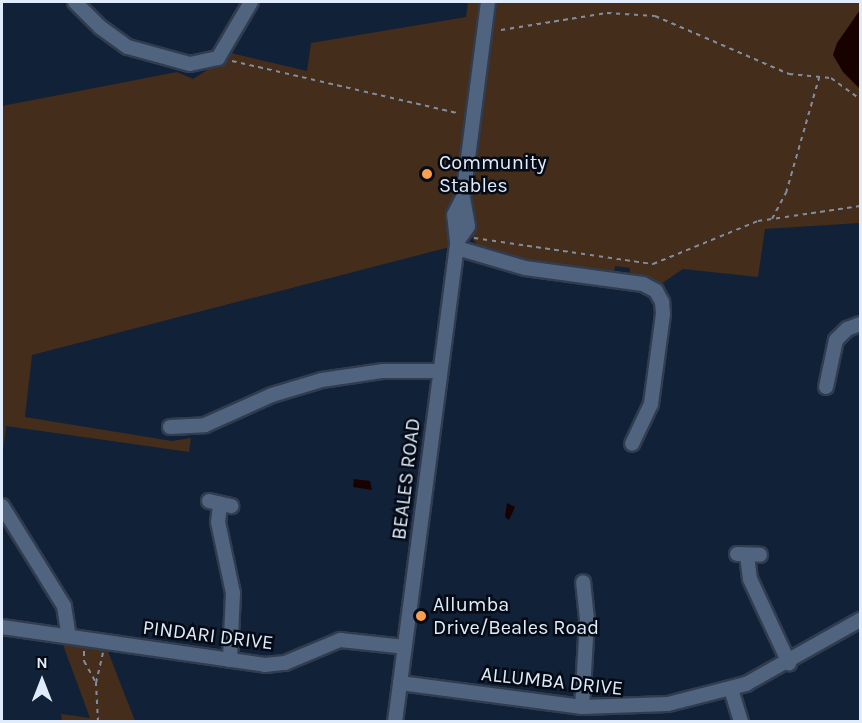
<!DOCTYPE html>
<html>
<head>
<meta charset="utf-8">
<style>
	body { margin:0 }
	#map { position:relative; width:862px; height:723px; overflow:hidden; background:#112138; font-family:Karla,sans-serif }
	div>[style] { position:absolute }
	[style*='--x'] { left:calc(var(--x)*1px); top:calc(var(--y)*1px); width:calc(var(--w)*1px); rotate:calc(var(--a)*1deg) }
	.green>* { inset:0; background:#442d1a }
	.water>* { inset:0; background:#180200 }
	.path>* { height:2px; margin-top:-1px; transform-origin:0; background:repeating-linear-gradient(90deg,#818ea1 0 4.5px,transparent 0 9px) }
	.roads { filter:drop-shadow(2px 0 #313c4f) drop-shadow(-2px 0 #313c4f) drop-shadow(0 2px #313c4f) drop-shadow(0 -2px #313c4f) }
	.minor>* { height:14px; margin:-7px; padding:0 7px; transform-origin:7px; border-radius:7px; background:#50647f }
	.dots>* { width:16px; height:16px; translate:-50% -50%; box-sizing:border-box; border:3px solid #050b15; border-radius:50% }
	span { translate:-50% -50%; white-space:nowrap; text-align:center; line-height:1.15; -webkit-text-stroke:5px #050b15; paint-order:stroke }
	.poi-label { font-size:20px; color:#e0ebfb }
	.left { translate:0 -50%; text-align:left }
	.street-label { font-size:20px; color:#e0ebfb }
	.frame { position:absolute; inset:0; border:3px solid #e0ebfb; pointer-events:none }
	.north { position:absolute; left:12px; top:651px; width:60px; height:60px; -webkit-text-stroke:4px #050b15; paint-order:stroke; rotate:0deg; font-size:16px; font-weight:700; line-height:24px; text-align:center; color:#e0ebfb }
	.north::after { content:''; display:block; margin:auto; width:21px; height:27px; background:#e0ebfb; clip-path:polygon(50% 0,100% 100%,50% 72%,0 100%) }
</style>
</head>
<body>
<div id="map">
	<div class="green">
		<i style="clip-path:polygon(468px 2px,481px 2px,450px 247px,32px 355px,25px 417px,172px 441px,191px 438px,189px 452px,6px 426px,2px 461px,2px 106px,177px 72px,193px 79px,217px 64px,227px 52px,307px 71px,311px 43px,466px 17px)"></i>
		<i style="clip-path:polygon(497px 2px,860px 2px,860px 223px,765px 229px,758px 277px,683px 269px,658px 286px,629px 277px,630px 268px,615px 266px,614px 275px,537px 264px,478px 246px,470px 235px,469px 198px)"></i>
		<i style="clip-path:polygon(62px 642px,107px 649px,135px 721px,62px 721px,61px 714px,90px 718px)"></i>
	</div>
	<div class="water">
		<i style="clip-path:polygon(860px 10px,860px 89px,843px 72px,833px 55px,837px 43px)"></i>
		<i style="clip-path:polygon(354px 479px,370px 481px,372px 490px,353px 487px)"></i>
		<i style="clip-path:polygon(507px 503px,515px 507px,509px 520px,505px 517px)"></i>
	</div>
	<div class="path">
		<i style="--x:501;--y:30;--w:107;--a:-9.1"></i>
		<i style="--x:607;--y:13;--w:48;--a:3.6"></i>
		<i style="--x:655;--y:16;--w:146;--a:23.4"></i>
		<i style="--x:789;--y:74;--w:42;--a:5.4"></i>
		<i style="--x:831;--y:78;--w:36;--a:36"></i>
		<i style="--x:232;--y:61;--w:232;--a:13"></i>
		<i style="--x:772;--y:219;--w:30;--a:-62"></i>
		<i style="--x:786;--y:193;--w:120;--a:-74"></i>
		<i style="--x:474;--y:238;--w:181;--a:8.3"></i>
		<i style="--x:653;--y:264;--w:113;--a:-22.3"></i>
		<i style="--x:758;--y:221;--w:103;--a:-8.4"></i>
		<i style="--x:84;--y:651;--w:10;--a:90"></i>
		<i style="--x:84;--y:661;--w:25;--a:61"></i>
		<i style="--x:98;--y:722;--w:39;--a:-93"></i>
		<i style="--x:96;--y:683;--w:31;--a:-77"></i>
	</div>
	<div class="roads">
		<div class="minor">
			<i style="--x:75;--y:2;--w:35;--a:45"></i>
			<i style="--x:100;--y:27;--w:34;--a:36"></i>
			<i style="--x:128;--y:47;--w:64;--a:15.3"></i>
			<i style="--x:190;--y:64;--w:29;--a:-12"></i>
			<i style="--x:218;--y:58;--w:65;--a:-59.5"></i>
			<i style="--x:457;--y:242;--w:19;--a:-55"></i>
			<i style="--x:468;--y:226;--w:29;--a:-100"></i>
			<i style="--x:463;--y:197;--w:197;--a:-82.7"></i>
			<i style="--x:457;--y:248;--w:71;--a:16.4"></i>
			<i style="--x:525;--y:268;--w:119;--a:7.7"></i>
			<i style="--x:643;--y:284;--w:15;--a:28"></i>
			<i style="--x:656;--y:291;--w:13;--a:61"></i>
			<i style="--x:662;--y:302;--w:12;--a:85"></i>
			<i style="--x:663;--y:314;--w:91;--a:97.6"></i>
			<i style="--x:651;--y:404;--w:44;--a:115.4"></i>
			<i style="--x:826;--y:387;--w:48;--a:-78"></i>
			<i style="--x:836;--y:340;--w:16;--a:-45"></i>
			<i style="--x:847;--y:329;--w:14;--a:-21"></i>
			<i style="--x:170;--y:427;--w:35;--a:-3"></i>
			<i style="--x:205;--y:425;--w:73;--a:-24.1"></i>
			<i style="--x:272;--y:395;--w:52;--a:-16.7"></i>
			<i style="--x:322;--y:380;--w:62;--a:-8.4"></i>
			<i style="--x:383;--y:371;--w:57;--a:0"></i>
			<i style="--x:209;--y:501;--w:23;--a:13"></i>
			<i style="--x:220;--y:504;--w:18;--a:96"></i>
			<i style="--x:218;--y:522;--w:73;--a:78.1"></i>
			<i style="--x:233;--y:593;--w:67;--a:92.6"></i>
			<i style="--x:2;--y:506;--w:118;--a:58.2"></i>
			<i style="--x:64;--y:606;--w:30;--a:81"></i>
			<i style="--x:737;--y:554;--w:23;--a:2"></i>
			<i style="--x:747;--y:555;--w:24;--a:83"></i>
			<i style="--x:750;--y:579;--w:93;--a:65.1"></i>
			<i style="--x:2;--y:627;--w:266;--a:8.2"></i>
			<i style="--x:265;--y:665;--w:20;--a:-6"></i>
			<i style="--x:285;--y:663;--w:60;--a:-22.7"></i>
			<i style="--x:340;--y:640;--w:65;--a:6.1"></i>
			<i style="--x:400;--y:683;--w:184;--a:7.5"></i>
			<i style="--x:582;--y:707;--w:86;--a:-2"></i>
			<i style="--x:668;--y:704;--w:81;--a:-14.4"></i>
			<i style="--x:746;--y:684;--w:131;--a:-29.3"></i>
			<i style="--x:731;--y:689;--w:34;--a:73"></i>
			<i style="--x:582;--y:707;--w:88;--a:-86.7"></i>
			<i style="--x:587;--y:619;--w:37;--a:-96"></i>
			<i style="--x:395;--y:722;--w:484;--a:-82.6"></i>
			<i style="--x:457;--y:242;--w:27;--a:-96"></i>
			<i style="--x:454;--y:215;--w:20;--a:-63"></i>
		</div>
	</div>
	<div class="dots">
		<i style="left:427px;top:174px;background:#fa9f4f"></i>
		<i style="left:421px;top:616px;background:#fa9f4f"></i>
	</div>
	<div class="poi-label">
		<span class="left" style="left:439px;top:174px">Community<br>Stables</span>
		<span class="left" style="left:433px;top:616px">Allumba<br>Drive/Beales Road</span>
	</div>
	<div class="street-label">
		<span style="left:406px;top:479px;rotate:-83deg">BEALES ROAD</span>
		<span style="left:208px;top:635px;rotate:7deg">PINDARI DRIVE</span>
		<span style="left:552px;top:681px;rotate:6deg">ALLUMBA DRIVE</span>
	</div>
	<div class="frame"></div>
	<div class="north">N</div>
</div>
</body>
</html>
